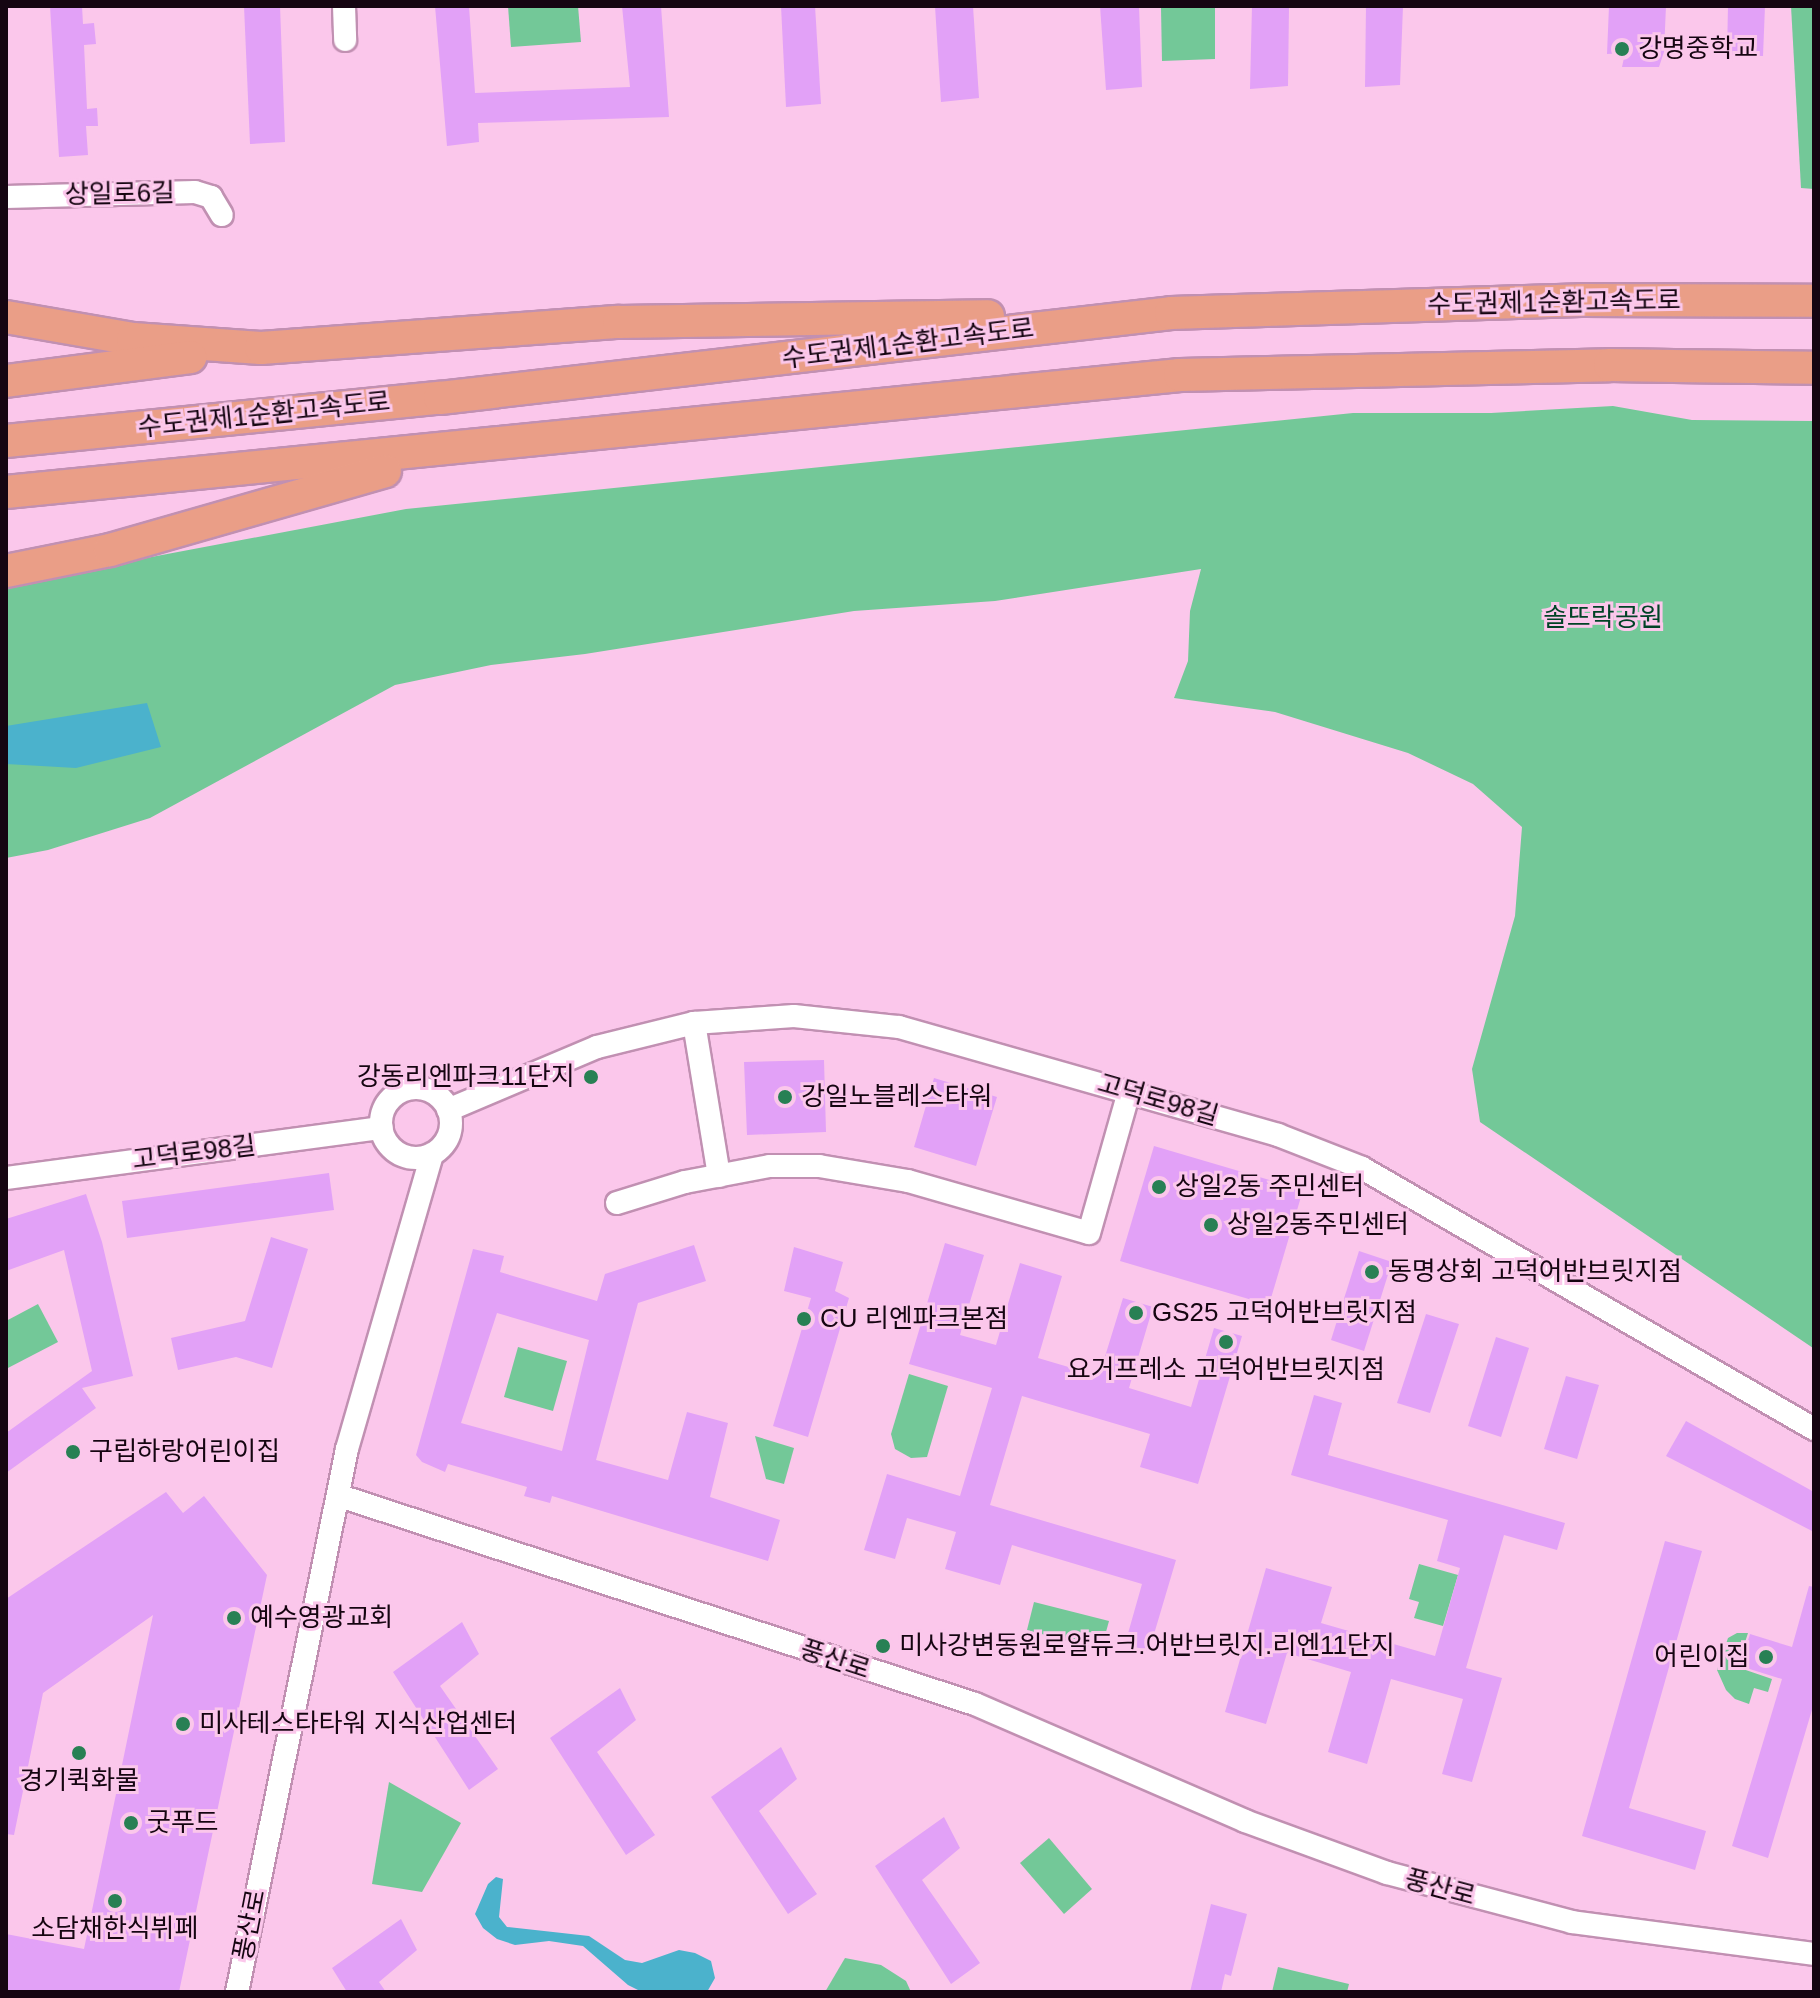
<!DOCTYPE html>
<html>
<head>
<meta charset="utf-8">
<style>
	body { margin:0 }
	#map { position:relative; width:1820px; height:1998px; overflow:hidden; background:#fbc7eb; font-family:Arial,"Noto Sans KR",sans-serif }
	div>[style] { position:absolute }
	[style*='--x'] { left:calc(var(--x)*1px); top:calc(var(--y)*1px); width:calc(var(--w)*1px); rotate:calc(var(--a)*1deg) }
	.green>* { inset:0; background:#73c898 }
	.water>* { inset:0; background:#4bb2cc }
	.building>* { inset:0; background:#e2a1f7 }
	.roads { filter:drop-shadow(2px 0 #c190b2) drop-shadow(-2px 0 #c190b2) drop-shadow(0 2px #c190b2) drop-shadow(0 -2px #c190b2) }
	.minor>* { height:22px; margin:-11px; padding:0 11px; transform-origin:11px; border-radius:11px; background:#fff }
	.minor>.ring { margin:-11px; padding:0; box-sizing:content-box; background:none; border:22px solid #fff; border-radius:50% }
	.highway>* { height:32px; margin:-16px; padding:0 16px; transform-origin:16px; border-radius:16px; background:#ea9e87 }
	.dots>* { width:22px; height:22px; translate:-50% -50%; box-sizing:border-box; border:4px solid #fbc7eb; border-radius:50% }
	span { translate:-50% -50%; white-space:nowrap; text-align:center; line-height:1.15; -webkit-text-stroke:6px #fbc7eb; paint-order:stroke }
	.poi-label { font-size:26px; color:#150511 }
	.left { translate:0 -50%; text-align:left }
	.right { translate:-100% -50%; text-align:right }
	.street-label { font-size:26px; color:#150511 }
	.park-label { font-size:26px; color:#004326 }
	.frame { position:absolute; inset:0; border:8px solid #150511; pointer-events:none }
</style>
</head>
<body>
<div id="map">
	<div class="green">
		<i style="clip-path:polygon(508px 6px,578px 6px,581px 42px,511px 47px)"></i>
		<i style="clip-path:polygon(1215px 6px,1215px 59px,1162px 61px,1161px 8px)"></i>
		<i style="clip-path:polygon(1791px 6px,1814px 6px,1814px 189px,1801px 188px)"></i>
		<i style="clip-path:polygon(1613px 406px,1692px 420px,1814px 421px,1813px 1348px,1480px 1122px,1472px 1069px,1515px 916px,1522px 827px,1473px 784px,1408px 753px,1275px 712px,1174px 698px,1188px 661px,1190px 611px,1201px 569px,995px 601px,854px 611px,585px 654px,491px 665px,395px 685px,150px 818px,48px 850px,6px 858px,6px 589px,109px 565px,406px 509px,1353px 413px,1491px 413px)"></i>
		<i style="clip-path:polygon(38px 1304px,58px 1342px,6px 1369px,6px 1321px)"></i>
		<i style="clip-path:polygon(518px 1347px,567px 1361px,553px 1411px,504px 1397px)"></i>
		<i style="clip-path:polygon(909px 1374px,948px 1386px,927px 1457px,911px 1458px,895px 1449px,891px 1434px)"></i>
		<i style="clip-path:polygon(755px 1436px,794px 1448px,784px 1484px,766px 1479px)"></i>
		<i style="clip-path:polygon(1419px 1564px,1458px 1575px,1443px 1626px,1414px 1618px,1419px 1602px,1409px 1599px)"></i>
		<i style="clip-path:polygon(1034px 1602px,1109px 1621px,1101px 1650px,1027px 1630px)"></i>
		<i style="clip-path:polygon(1737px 1633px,1748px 1633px,1737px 1667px,1772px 1679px,1768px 1692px,1754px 1688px,1749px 1704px,1735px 1699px,1726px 1690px,1717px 1670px,1728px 1638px)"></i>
		<i style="clip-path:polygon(389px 1782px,461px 1823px,422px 1892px,372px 1884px)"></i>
		<i style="clip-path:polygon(1049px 1838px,1092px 1889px,1064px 1914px,1020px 1863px)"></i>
		<i style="clip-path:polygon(845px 1958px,881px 1965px,906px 1981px,911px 1992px,825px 1992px)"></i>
		<i style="clip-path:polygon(1278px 1967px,1349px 1984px,1347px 1992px,1272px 1992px)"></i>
	</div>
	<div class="water">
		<i style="clip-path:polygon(147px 703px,161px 747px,76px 768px,6px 764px,6px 726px)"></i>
		<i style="clip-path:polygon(496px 1877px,503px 1879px,499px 1917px,507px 1927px,589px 1936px,625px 1960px,642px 1963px,679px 1950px,695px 1953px,711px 1961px,715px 1978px,707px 1992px,642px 1992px,628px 1985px,583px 1946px,549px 1941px,515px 1945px,497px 1939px,483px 1928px,475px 1914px,488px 1884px)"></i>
	</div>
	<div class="building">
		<i style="clip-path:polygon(50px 6px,82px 6px,83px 24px,94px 23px,96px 44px,84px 45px,87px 109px,97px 108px,98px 126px,86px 126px,88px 155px,59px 157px)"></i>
		<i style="clip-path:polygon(244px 6px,280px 6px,285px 142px,250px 144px)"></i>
		<i style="clip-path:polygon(435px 6px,469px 6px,475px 93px,630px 87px,622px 6px,661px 6px,669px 117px,478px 123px,479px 142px,447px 146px)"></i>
		<i style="clip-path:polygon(781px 6px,815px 6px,821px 104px,786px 107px)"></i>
		<i style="clip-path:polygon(935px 6px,973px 6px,979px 98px,941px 102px)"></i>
		<i style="clip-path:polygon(1100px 6px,1139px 6px,1142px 87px,1106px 90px)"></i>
		<i style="clip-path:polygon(1252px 6px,1289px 6px,1288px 86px,1250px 89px)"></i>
		<i style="clip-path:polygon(1366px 6px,1403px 6px,1400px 85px,1365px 87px)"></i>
		<i style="clip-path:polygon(1609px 6px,1666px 6px,1664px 52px,1659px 67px,1622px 67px,1625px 53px,1607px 54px)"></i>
		<i style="clip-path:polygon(1728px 6px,1765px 6px,1763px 56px,1727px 55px)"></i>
		<i style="clip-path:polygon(824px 1060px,826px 1132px,747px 1135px,744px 1062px)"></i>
		<i style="clip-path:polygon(934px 1078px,997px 1097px,976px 1166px,914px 1147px)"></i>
		<i style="clip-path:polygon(1154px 1146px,1303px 1190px,1269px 1305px,1120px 1261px)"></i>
		<i style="clip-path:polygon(329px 1173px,334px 1210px,127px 1238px,122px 1201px)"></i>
		<i style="clip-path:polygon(86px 1194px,102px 1242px,133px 1376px,82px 1388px,96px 1408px,6px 1473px,6px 1433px,92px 1371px,64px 1250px,6px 1271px,6px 1219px)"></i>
		<i style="clip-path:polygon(271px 1237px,308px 1249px,272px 1368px,236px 1357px,178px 1370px,171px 1338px,245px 1321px)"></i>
		<i style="clip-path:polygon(945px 1243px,984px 1255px,960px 1335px,996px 1345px,1020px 1263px,1062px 1276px,1038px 1358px,1099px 1376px,1123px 1298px,1153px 1307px,1129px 1388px,1191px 1407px,1214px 1328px,1242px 1336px,1198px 1484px,1140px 1467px,1150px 1434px,1022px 1396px,990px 1505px,1176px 1560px,1149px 1651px,1125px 1644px,1142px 1584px,1012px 1545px,1000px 1585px,945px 1569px,956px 1532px,907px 1518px,895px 1559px,864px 1550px,887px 1474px,960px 1496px,992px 1388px,909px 1364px)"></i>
		<i style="clip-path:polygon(evenodd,694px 1245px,706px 1281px,638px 1303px,596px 1460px,668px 1480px,687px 1412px,728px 1423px,710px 1497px,780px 1520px,768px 1561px,552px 1496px,550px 1503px,524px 1496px,527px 1487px,448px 1464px,445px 1472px,422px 1462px,416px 1455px,473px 1249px,504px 1256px,500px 1272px,597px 1301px,605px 1274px,694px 1245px,497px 1313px,589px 1340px,562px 1451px,461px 1423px,497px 1313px)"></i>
		<i style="clip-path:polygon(794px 1247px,843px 1262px,835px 1291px,849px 1298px,808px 1437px,773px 1426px,811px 1298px,784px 1291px)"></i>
		<i style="clip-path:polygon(1359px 1251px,1392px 1262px,1364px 1351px,1331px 1340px)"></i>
		<i style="clip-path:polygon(1426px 1314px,1459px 1324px,1430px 1413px,1397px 1403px)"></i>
		<i style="clip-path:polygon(1496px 1337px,1529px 1348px,1501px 1437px,1468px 1426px)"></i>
		<i style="clip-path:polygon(1566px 1376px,1599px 1385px,1577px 1459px,1544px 1449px)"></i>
		<i style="clip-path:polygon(1314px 1395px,1342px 1403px,1328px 1455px,1565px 1523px,1557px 1550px,1504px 1535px,1466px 1668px,1502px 1678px,1472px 1782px,1442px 1774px,1463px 1699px,1391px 1679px,1367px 1764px,1328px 1752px,1351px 1672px,1287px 1653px,1266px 1724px,1225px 1712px,1266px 1568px,1332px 1587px,1321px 1623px,1435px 1656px,1460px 1568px,1437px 1561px,1448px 1520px,1291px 1475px)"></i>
		<i style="clip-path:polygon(1686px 1421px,1814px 1492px,1814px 1532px,1666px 1456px)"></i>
		<i style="clip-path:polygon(166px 1492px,183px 1513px,204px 1496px,267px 1575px,179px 1992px,6px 1992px,6px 1934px,84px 1949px,153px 1615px,43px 1693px,14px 1835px,6px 1834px,6px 1599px)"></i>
		<i style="clip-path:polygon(1665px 1541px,1702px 1551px,1629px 1808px,1706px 1831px,1695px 1870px,1582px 1836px)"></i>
		<i style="clip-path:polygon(1809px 1586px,1814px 1587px,1814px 1703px,1768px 1858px,1732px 1846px,1782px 1679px,1740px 1666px,1750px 1634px,1792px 1647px)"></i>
		<i style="clip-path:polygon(462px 1622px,479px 1654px,440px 1686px,498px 1769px,469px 1790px,393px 1672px)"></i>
		<i style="clip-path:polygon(620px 1688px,636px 1720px,597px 1752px,655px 1835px,626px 1855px,550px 1738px)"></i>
		<i style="clip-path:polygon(781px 1747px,797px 1779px,759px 1811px,817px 1894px,788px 1914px,711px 1797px)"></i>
		<i style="clip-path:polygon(944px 1817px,960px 1848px,922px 1880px,980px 1963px,951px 1984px,875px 1866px)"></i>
		<i style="clip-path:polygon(1211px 1904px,1247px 1914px,1231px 1976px,1225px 1974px,1221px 1992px,1190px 1992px)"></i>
		<i style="clip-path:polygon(401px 1919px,417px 1950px,379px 1982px,386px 1992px,347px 1992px,332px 1968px)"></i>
	</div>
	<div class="roads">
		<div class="minor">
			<i style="--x:344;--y:6;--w:34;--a:88"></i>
			<i style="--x:6;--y:197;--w:189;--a:-1.5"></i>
			<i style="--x:195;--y:192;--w:17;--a:17"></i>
			<i style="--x:211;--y:197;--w:21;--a:59"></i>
			<i style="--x:694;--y:1023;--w:155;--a:80.7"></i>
			<i class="ring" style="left:381px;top:1088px;width:48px;height:48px"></i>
			<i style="--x:448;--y:1110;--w:162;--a:-22.9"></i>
			<i style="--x:597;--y:1047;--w:100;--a:-13.9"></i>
			<i style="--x:694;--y:1023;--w:100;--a:-4"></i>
			<i style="--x:794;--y:1016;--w:106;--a:6"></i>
			<i style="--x:899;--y:1027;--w:394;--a:15.9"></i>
			<i style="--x:1278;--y:1135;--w:90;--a:21.4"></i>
			<i style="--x:1362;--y:1168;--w:522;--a:30"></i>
			<i style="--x:6;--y:1178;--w:379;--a:-7.6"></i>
			<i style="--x:617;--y:1203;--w:71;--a:-17.2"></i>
			<i style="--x:685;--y:1182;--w:86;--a:-10.7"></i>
			<i style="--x:770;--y:1166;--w:49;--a:0"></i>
			<i style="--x:819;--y:1166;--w:90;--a:9.6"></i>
			<i style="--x:908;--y:1181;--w:188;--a:16"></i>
			<i style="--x:1089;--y:1233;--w:147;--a:-74.2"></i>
			<i style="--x:340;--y:1496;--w:668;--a:18.14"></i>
			<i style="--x:975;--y:1704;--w:294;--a:23.4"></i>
			<i style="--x:1245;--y:1821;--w:151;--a:20.1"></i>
			<i style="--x:1387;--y:1873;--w:191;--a:14.8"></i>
			<i style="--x:1572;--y:1922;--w:244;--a:7.5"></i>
			<i style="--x:237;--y:1992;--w:554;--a:-78.55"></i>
			<i style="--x:347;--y:1449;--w:307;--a:-73.9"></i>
		</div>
		<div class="highway">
			<i style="--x:6;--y:317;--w:129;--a:9.8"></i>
			<i style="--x:133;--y:339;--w:128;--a:4"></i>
			<i style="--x:261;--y:348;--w:359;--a:-4.2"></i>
			<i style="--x:619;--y:322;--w:369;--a:-0.9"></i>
			<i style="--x:6;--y:381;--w:186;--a:-7.4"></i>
			<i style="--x:6;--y:441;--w:436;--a:-5.7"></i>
			<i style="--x:440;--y:398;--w:736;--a:-6.63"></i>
			<i style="--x:1171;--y:313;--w:410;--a:-1.8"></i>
			<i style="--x:1581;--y:300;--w:233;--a:0.2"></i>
			<i style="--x:6;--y:492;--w:1180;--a:-5.69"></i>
			<i style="--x:1180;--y:375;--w:430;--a:-1.3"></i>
			<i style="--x:1610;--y:365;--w:204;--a:0.8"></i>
			<i style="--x:6;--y:571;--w:106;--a:-11.4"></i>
			<i style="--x:110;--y:550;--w:286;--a:-16"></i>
		</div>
	</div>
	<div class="dots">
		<i style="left:1622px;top:49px;background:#288054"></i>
		<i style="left:591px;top:1077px;background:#288054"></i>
		<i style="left:785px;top:1097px;background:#288054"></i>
		<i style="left:1159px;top:1187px;background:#288054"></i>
		<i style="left:1211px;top:1225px;background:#288054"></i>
		<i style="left:1372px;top:1272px;background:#288054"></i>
		<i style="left:1136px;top:1313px;background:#288054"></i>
		<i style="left:804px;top:1319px;background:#288054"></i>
		<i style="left:1226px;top:1342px;background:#288054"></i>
		<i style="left:73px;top:1452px;background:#288054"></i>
		<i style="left:234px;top:1618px;background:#288054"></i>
		<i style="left:883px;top:1646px;background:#288054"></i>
		<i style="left:1766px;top:1657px;background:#288054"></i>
		<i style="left:183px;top:1724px;background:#288054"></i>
		<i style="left:79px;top:1753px;background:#288054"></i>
		<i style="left:131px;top:1823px;background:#288054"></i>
		<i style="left:115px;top:1901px;background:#288054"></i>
	</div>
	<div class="poi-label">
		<span class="left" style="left:1638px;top:49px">강명중학교</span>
		<span class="right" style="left:575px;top:1077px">강동리엔파크11단지</span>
		<span class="left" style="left:801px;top:1097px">강일노블레스타워</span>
		<span class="left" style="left:1175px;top:1187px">상일2동 주민센터</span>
		<span class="left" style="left:1227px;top:1225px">상일2동주민센터</span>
		<span class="left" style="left:1388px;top:1272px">동명상회 고덕어반브릿지점</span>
		<span class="left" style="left:1152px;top:1313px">GS25 고덕어반브릿지점</span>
		<span class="left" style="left:820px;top:1319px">CU 리엔파크본점</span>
		<span style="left:1226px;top:1370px">요거프레소 고덕어반브릿지점</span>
		<span class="left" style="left:89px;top:1452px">구립하랑어린이집</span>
		<span class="left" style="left:250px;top:1618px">예수영광교회</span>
		<span class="left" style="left:899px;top:1646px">미사강변동원로얄듀크.어반브릿지.리엔11단지</span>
		<span class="right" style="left:1750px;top:1657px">어린이집</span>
		<span class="left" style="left:199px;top:1724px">미사테스타타워 지식산업센터</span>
		<span style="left:79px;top:1781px">경기퀵화물</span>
		<span class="left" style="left:147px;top:1823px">굿푸드</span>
		<span style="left:115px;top:1929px">소담채한식뷔페</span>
	</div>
	<div class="street-label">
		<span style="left:120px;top:194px;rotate:-1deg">상일로6길</span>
		<span style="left:1554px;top:303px;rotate:-1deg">수도권제1순환고속도로</span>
		<span style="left:908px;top:344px;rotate:-7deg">수도권제1순환고속도로</span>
		<span style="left:264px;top:415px;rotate:-6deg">수도권제1순환고속도로</span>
		<span style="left:1158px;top:1100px;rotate:16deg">고덕로98길</span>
		<span style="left:194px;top:1153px;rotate:-7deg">고덕로98길</span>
		<span style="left:835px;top:1660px;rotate:18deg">풍산로</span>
		<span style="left:1440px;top:1888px;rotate:15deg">풍산로</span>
		<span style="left:250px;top:1925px;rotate:-79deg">풍산로</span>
	</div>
	<div class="park-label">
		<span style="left:1603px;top:618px">솔뜨락공원</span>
	</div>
	<div class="frame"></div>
</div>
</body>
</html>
